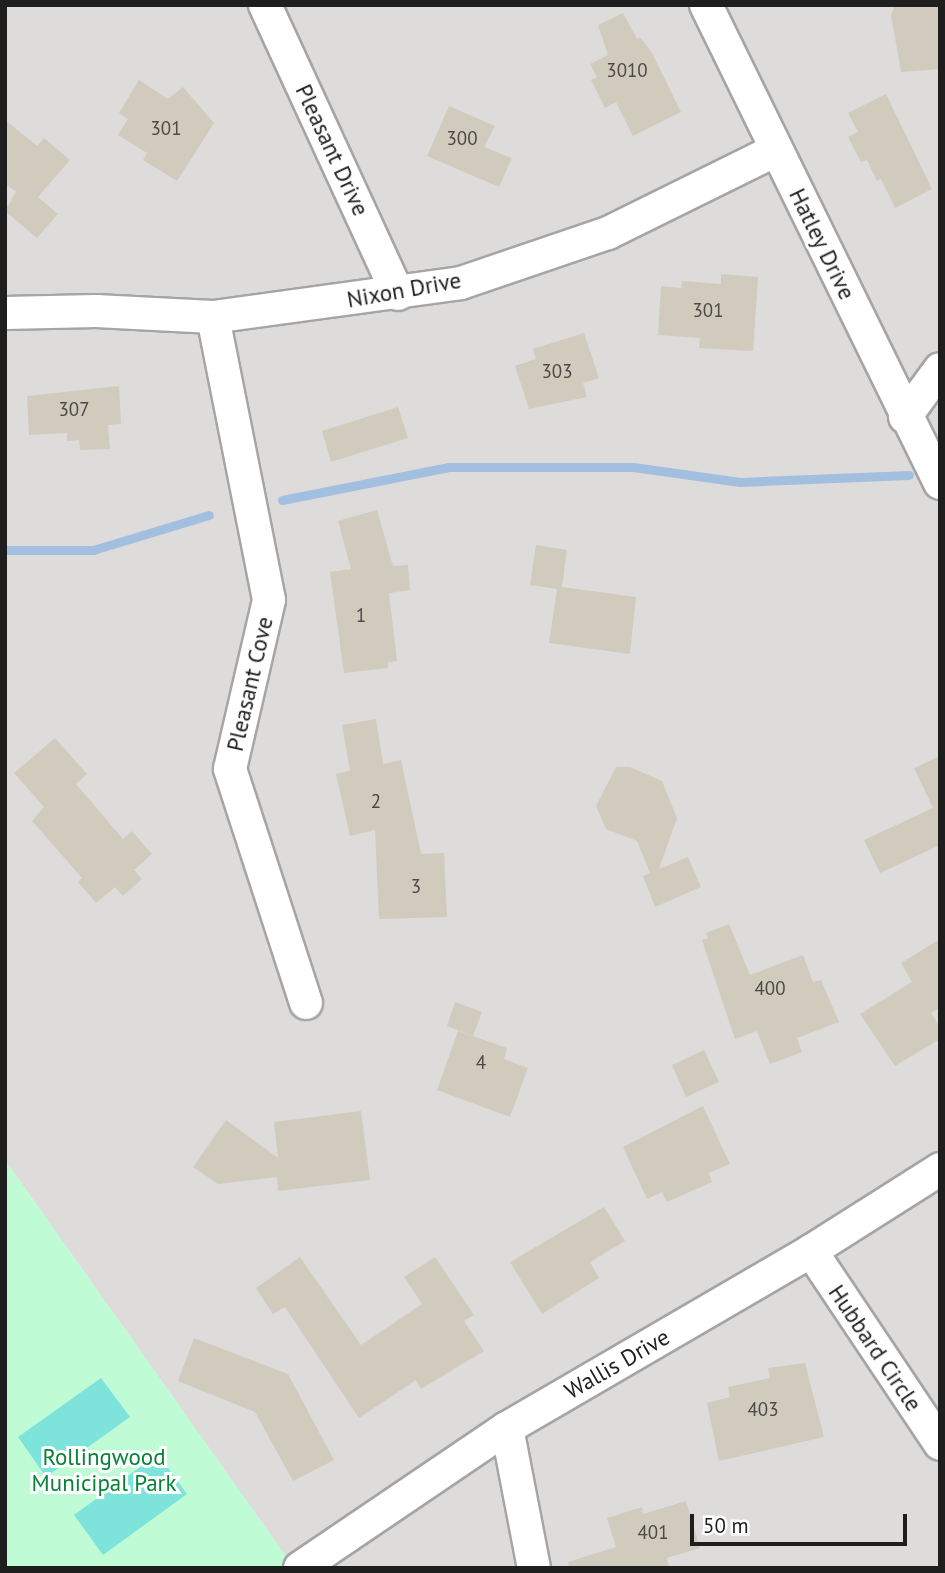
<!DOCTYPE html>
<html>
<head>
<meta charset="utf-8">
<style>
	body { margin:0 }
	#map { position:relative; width:945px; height:1573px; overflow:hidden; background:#f0efe4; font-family:"PT Sans",sans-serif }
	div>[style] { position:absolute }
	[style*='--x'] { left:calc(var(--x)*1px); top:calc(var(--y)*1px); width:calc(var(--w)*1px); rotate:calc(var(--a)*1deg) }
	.residential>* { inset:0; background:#dddcdb }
	.park>* { inset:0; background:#bffcd6 }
	.pitch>* { inset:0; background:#7ee3da }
	.stream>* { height:9px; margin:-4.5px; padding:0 4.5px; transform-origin:4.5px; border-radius:4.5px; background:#a2bfe0 }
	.building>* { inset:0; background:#d0cbbd }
	.roads { filter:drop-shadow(2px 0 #a5a5a5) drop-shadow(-2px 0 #a5a5a5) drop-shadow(0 2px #a5a5a5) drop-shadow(0 -2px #a5a5a5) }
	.minor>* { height:32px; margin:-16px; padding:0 16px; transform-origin:16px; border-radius:16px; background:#fff }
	span { translate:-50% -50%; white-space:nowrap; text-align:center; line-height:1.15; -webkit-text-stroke:6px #fff; paint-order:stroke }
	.number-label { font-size:19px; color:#4a4946 }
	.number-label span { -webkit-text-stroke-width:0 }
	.street-label { font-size:23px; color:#1e1e1e }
	.park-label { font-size:23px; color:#068336 }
	.frame { position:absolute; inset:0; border:7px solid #1e1e1e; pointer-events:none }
	.scale { position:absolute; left:690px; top:1514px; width:217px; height:32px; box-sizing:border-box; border:4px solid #1e1e1e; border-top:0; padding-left:9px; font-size:21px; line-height:24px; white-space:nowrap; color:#1e1e1e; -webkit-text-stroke:5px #fff; paint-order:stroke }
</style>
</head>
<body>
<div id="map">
	<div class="residential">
		<i style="clip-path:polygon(5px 5px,940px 5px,940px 1568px,294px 1568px,5px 1160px)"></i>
	</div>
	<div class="park">
		<i style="clip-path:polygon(5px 1160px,294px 1568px,5px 1568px)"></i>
	</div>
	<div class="pitch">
		<i style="clip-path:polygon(101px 1378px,130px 1417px,46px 1477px,18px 1437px)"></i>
		<i style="clip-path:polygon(158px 1454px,187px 1494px,103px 1555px,74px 1515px)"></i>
	</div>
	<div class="stream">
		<i style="--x:282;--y:500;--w:170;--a:-11.2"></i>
		<i style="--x:449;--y:467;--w:184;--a:0"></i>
		<i style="--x:633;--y:467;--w:108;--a:8"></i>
		<i style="--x:740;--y:482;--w:169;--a:-2.4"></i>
		<i style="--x:5;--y:550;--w:88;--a:0"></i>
		<i style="--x:93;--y:550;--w:121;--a:-16.8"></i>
	</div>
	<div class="building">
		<i style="clip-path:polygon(895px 5px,940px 5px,940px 69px,901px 72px,891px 15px)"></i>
		<i style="clip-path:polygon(623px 13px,637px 39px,640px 37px,652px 53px,681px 112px,633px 136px,616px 102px,605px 108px,591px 80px,597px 77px,590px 64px,608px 55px,598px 25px)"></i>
		<i style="clip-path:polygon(139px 80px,168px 99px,183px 87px,214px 123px,177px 181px,143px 160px,147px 153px,118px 135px,128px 119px,119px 113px)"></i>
		<i style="clip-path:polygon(886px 94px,932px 189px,895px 208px,881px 179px,877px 181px,867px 160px,861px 162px,848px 137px,858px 132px,848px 113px)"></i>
		<i style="clip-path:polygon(449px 106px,495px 126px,484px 147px,512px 158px,499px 187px,427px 156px)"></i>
		<i style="clip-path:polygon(5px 120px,37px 146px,44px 138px,70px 160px,38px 197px,58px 214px,37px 238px,5px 211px,16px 192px,5px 183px)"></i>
		<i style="clip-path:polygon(721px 274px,758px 277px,753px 351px,699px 348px,700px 338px,658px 335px,661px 286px,681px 288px,682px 281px,721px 284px)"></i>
		<i style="clip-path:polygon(584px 333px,599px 378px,583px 383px,587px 397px,529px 409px,515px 366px,536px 359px,533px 349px)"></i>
		<i style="clip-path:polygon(119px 386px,121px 424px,108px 425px,110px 449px,80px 450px,79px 440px,67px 441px,67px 433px,29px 435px,27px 396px)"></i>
		<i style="clip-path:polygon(398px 407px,408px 438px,331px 462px,322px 431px)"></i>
		<i style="clip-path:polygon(377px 510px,393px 566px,408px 565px,410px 590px,389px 593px,397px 661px,388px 662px,388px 668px,344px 673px,330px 572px,351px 569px,338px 521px)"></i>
		<i style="clip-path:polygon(536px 545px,567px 550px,562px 587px,636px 597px,630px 654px,549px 643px,557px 589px,530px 585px)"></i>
		<i style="clip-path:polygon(376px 719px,383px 764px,401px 760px,421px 854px,444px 853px,447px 917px,379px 919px,375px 830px,350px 836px,336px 774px,350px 771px,342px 725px)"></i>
		<i style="clip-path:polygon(55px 738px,87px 774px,76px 784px,123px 839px,132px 831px,152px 854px,134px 870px,142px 879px,123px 896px,115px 887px,96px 903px,78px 882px,82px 878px,32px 821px,44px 807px,14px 773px)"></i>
		<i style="clip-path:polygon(940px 756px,940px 845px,880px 873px,864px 840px,933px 808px,914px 768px)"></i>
		<i style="clip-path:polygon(616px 767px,630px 767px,662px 781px,677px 818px,659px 869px,688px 857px,701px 887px,655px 907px,643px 876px,650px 873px,637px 841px,606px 829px,596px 806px)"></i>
		<i style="clip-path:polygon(729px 924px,750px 975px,803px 955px,813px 982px,821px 980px,839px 1022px,797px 1038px,802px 1052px,770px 1064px,757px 1031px,735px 1039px,702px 940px,708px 938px,706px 933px)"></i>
		<i style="clip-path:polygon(940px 939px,940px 1008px,931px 1013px,940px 1027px,940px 1039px,895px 1066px,860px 1014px,912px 982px,901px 963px)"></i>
		<i style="clip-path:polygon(455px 1002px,482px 1012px,473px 1036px,447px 1026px)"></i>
		<i style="clip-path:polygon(458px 1031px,507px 1048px,504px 1059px,528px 1068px,510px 1117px,437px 1090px)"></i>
		<i style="clip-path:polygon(704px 1050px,719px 1082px,686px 1097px,672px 1065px)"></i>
		<i style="clip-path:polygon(703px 1106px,730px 1164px,709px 1173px,712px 1182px,667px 1202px,662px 1192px,647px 1199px,623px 1147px)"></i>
		<i style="clip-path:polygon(361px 1111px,370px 1180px,278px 1191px,277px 1177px,218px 1184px,193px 1167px,226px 1120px,278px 1158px,274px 1122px)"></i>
		<i style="clip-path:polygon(604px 1207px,625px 1241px,590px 1262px,599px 1278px,542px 1314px,510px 1262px)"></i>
		<i style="clip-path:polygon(300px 1257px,361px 1345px,422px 1304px,404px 1277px,435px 1257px,474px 1315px,464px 1321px,484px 1351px,421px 1389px,416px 1380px,359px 1418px,285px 1307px,273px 1314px,256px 1288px)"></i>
		<i style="clip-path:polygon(194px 1338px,288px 1374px,334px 1460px,293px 1481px,255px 1412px,178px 1381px)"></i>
		<i style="clip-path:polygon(805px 1363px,824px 1437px,719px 1461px,707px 1403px,730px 1397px,728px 1387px,770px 1378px,768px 1368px)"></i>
		<i style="clip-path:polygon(686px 1501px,700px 1548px,667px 1558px,669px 1568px,569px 1568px,568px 1562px,616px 1547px,607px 1518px,642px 1507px,643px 1514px)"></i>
	</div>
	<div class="roads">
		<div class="minor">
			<i style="--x:265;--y:5;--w:318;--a:65.3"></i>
			<i style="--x:706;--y:5;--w:532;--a:63.92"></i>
			<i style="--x:5;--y:313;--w:91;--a:-1.3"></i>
			<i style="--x:96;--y:311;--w:117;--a:2.9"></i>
			<i style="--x:213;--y:317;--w:250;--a:-7.8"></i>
			<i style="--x:461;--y:283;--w:155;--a:-18.8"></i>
			<i style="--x:608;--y:233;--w:187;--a:-26.3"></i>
			<i style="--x:213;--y:317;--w:288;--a:78.8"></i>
			<i style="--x:269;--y:600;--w:173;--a:103"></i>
			<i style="--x:230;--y:769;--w:246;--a:72"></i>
			<i style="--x:905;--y:417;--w:59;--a:-53.9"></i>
			<i style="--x:811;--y:1251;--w:232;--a:56.2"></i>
			<i style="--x:507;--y:1428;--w:143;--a:79.1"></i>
			<i style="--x:300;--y:1568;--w:250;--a:-34.1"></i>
			<i style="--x:507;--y:1428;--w:352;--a:-30.2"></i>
			<i style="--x:811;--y:1251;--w:153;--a:-32.4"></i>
		</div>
	</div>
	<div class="number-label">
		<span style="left:627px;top:71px">3010</span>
		<span style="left:166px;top:129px">301</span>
		<span style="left:462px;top:139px">300</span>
		<span style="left:708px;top:311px">301</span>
		<span style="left:557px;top:372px">303</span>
		<span style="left:74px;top:410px">307</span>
		<span style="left:361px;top:616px">1</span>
		<span style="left:376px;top:802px">2</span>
		<span style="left:416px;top:887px">3</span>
		<span style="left:770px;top:989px">400</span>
		<span style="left:481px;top:1063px">4</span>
		<span style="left:763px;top:1410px">403</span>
		<span style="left:653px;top:1533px">401</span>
	</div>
	<div class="street-label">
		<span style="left:332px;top:150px;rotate:65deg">Pleasant Drive</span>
		<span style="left:822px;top:244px;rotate:64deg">Hatley Drive</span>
		<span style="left:404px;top:290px;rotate:-10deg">Nixon Drive</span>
		<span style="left:250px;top:684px;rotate:-77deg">Pleasant Cove</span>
		<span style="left:875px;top:1348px;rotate:56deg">Hubbard Circle</span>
		<span style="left:617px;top:1364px;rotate:-30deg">Wallis Drive</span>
	</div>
	<div class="park-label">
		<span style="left:104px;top:1470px">Rollingwood<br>Municipal Park</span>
	</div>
	<div class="frame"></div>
	<div class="scale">50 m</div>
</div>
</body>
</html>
